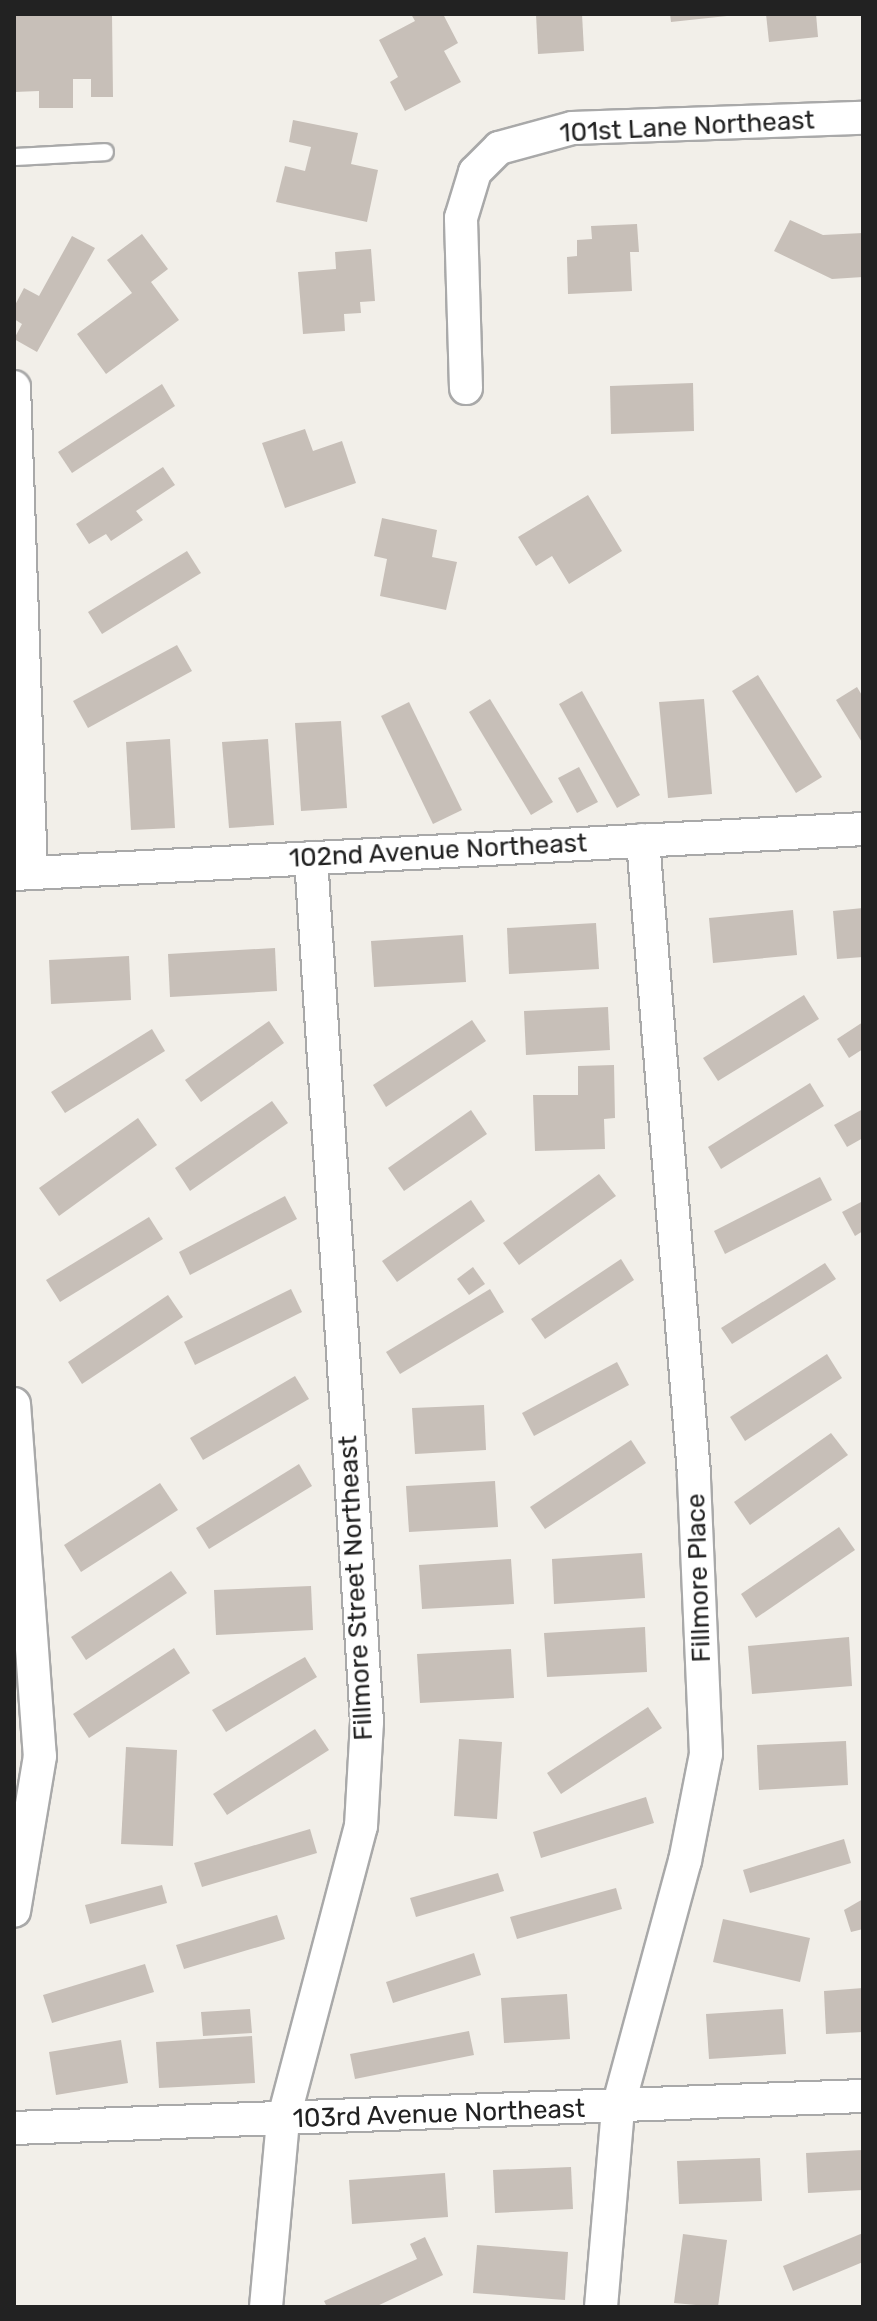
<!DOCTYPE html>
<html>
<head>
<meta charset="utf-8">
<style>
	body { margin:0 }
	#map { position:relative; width:877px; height:2321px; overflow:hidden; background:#f2efe9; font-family:Rubik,sans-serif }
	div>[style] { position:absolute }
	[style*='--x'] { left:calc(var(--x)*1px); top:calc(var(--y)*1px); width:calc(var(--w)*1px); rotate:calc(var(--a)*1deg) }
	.building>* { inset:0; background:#c7bfb8 }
	.roads { filter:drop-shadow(2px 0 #a9a9a9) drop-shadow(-2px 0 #a9a9a9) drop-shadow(0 2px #a9a9a9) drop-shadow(0 -2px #a9a9a9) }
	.lane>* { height:16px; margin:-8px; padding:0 8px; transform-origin:8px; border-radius:8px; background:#fff }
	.street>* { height:32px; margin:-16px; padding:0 16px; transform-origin:16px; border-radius:16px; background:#fff }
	span { translate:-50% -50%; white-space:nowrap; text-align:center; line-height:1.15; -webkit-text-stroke:6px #fff; paint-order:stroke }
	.street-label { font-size:26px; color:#222 }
	.frame { position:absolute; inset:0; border:16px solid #222; pointer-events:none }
</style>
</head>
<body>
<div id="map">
	<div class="building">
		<i style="clip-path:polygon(14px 14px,112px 14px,113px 97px,91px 97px,91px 79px,73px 79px,73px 108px,39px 108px,39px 91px,14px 92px)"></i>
		<i style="clip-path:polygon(411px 14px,443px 14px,458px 43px,444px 51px,461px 82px,405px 111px,390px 82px,398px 77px,379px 40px,415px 21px)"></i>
		<i style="clip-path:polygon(536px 14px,582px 14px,584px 51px,538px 54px)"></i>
		<i style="clip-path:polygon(670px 14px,727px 14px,727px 16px,671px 22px)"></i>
		<i style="clip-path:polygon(766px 14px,816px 14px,818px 37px,769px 42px)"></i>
		<i style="clip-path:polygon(293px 120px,358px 133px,351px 164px,378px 170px,367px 222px,276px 202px,285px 166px,305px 171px,311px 147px,289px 142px)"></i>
		<i style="clip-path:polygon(790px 220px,823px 235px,863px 233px,863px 277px,832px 279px,774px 251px)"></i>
		<i style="clip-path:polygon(637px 224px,639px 252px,630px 252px,632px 291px,568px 294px,567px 257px,577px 256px,577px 240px,592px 239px,591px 226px)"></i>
		<i style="clip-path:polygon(142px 234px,168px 269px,151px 282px,179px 320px,106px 374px,77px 334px,132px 293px,107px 260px)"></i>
		<i style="clip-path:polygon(72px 236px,95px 248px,37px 352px,14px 339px,22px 324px,14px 319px,14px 307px,24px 288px,39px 296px)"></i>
		<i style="clip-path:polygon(371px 249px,375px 301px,360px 302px,361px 313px,344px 314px,345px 331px,303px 334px,298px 272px,336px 269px,335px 252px)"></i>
		<i style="clip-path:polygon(693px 383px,694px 431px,611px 434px,610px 386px)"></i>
		<i style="clip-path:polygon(162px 384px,175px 406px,72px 473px,58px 452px)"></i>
		<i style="clip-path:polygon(305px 429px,313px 451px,342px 441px,356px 483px,285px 508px,262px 443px)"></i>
		<i style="clip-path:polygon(163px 467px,175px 485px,136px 511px,143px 520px,111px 541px,106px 534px,89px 544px,76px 524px)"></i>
		<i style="clip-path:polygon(588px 495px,622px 551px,569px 584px,552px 556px,536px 566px,518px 537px)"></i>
		<i style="clip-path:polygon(382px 518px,437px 530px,432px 557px,457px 562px,446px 610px,380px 596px,387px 559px,374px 556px)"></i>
		<i style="clip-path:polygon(187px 551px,201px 573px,102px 634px,88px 612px)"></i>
		<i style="clip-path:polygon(177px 645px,192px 671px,88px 728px,73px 701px)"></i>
		<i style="clip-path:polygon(758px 675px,822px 777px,796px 793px,732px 691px)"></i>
		<i style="clip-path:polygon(857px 687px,863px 697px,863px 744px,836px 700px)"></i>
		<i style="clip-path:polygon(582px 691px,640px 795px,617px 808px,559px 704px)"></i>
		<i style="clip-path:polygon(490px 699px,553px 802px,531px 815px,469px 712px)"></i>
		<i style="clip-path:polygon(704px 699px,712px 794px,668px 798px,659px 702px)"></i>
		<i style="clip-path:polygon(409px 702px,462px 810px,433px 824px,381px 716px)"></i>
		<i style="clip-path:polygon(341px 721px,347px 808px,301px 811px,295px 723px)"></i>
		<i style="clip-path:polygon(170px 739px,175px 828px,131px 830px,126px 742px)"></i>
		<i style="clip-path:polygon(268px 739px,274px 825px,229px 828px,222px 742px)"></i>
		<i style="clip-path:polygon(579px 767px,598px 802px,577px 813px,558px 778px)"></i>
		<i style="clip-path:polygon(863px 908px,863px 957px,837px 959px,833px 911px)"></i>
		<i style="clip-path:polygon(793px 910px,797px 955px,713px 963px,709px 918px)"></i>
		<i style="clip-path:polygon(596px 923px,599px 969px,509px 974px,507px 928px)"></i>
		<i style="clip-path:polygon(463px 935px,466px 982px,374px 987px,371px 941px)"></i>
		<i style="clip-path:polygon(275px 948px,277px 991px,170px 997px,168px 954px)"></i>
		<i style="clip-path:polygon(129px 956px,131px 1000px,51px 1004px,49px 960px)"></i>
		<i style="clip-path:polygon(804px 995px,819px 1019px,718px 1081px,703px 1058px)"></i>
		<i style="clip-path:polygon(608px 1007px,610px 1050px,526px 1055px,524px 1011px)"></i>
		<i style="clip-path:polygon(472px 1020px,486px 1041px,386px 1107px,373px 1085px)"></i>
		<i style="clip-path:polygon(269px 1021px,284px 1043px,201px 1102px,185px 1080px)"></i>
		<i style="clip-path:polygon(863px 1022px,863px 1049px,849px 1058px,837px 1039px)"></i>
		<i style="clip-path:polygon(152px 1029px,165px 1051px,65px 1113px,51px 1092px)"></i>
		<i style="clip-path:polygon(614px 1065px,615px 1118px,604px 1119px,605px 1149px,535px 1151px,533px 1095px,578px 1095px,578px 1066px)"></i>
		<i style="clip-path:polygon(810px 1083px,824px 1106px,721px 1169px,708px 1147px)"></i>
		<i style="clip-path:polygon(272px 1101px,288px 1123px,190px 1191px,175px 1168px)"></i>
		<i style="clip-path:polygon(863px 1109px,863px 1138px,847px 1147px,834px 1125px)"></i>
		<i style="clip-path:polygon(471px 1110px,487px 1134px,404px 1191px,388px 1168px)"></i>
		<i style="clip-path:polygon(138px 1118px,157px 1145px,59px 1216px,39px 1188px)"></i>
		<i style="clip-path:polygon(599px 1174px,616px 1196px,519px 1265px,503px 1243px)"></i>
		<i style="clip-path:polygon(820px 1177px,832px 1200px,725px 1254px,714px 1231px)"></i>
		<i style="clip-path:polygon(285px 1196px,297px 1219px,190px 1275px,179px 1252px)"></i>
		<i style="clip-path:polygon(471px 1200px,485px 1221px,397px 1282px,382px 1261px)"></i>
		<i style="clip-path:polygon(863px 1201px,863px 1231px,855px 1236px,842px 1212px)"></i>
		<i style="clip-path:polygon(149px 1217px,163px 1239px,60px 1302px,46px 1280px)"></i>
		<i style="clip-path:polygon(621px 1259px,634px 1280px,545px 1339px,531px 1319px)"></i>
		<i style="clip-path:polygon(825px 1263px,836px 1279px,732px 1344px,721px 1328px)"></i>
		<i style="clip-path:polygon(473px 1267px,485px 1284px,469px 1295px,457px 1279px)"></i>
		<i style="clip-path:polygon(291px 1289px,302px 1312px,195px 1365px,184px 1342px)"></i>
		<i style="clip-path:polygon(490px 1289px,504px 1312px,400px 1374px,386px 1352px)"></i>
		<i style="clip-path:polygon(168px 1295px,183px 1317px,82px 1384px,68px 1362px)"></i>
		<i style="clip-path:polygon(827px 1354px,842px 1378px,745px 1441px,730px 1417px)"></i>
		<i style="clip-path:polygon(617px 1362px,629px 1385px,534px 1436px,522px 1413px)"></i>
		<i style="clip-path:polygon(295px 1376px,309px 1399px,203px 1460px,190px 1438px)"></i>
		<i style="clip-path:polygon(484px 1405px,486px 1450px,415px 1454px,412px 1408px)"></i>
		<i style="clip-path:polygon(831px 1433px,848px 1455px,750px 1525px,734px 1502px)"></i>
		<i style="clip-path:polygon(631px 1440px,646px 1463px,545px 1529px,530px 1507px)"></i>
		<i style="clip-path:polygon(299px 1464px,312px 1486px,209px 1549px,196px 1528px)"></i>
		<i style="clip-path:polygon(495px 1481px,498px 1527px,409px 1532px,406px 1486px)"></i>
		<i style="clip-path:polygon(160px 1483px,178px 1510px,81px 1572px,64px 1545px)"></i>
		<i style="clip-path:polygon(839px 1527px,855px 1550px,756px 1618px,741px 1594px)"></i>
		<i style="clip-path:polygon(642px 1553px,645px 1598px,554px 1604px,552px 1559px)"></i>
		<i style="clip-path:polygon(511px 1559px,514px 1604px,422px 1609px,419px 1565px)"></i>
		<i style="clip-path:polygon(171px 1571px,187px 1593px,86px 1660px,71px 1637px)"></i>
		<i style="clip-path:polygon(311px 1586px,313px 1630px,216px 1635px,214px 1590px)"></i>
		<i style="clip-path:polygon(645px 1627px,647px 1672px,547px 1677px,544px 1633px)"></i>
		<i style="clip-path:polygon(849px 1637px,852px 1686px,752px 1694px,748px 1646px)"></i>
		<i style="clip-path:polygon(174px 1648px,190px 1673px,89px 1738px,73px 1714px)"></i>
		<i style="clip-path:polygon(511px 1649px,514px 1698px,420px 1703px,417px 1654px)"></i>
		<i style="clip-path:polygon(305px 1657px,317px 1677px,226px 1732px,212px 1710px)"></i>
		<i style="clip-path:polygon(648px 1707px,662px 1728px,561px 1794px,547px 1773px)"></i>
		<i style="clip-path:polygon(315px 1729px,329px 1750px,227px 1815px,213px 1794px)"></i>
		<i style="clip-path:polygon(459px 1739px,502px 1742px,497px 1819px,454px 1816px)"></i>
		<i style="clip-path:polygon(846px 1741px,848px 1785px,759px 1790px,757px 1745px)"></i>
		<i style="clip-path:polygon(126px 1747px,177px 1750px,173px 1846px,121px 1844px)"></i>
		<i style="clip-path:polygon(646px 1797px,654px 1823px,541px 1858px,533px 1832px)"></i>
		<i style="clip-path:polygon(310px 1829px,317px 1853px,202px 1887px,194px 1863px)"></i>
		<i style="clip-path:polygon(844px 1839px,851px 1863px,750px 1893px,743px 1870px)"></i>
		<i style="clip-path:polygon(498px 1873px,504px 1891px,416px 1917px,410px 1898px)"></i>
		<i style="clip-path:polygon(162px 1885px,167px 1903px,90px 1924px,85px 1905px)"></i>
		<i style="clip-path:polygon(616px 1888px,622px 1909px,517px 1939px,510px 1917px)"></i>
		<i style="clip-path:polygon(863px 1899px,863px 1929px,851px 1932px,844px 1910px)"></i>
		<i style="clip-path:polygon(277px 1915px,285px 1939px,184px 1969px,176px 1945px)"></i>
		<i style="clip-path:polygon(723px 1919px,810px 1938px,800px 1982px,713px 1962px)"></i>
		<i style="clip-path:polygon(474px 1953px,481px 1975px,393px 2003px,386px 1982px)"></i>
		<i style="clip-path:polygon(145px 1964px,154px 1992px,52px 2023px,43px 1995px)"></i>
		<i style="clip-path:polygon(863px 1988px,863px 2032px,826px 2034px,824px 1991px)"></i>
		<i style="clip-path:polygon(567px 1994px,570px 2039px,504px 2043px,501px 1998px)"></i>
		<i style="clip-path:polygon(250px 2009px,252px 2033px,203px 2036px,201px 2012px)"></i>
		<i style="clip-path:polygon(783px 2009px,786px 2054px,709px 2059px,706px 2014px)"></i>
		<i style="clip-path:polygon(469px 2031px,474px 2055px,355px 2079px,350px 2054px)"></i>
		<i style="clip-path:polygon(252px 2036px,255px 2083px,159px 2088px,156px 2042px)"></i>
		<i style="clip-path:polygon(121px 2040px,128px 2083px,56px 2095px,49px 2052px)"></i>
		<i style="clip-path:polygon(863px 2150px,863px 2190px,808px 2193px,806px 2153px)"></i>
		<i style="clip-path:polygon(760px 2158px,762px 2201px,679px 2204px,677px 2161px)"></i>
		<i style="clip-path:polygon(571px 2167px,573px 2209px,495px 2213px,493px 2170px)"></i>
		<i style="clip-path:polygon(445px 2173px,448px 2217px,352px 2224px,349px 2180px)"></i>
		<i style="clip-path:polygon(863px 2233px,863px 2262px,793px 2291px,783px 2266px)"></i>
		<i style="clip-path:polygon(683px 2234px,727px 2240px,718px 2307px,674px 2303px)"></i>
		<i style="clip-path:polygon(425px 2237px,443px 2275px,375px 2307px,327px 2307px,324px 2301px,417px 2259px,410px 2244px)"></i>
		<i style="clip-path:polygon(477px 2245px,568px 2252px,565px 2300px,473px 2293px)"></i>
	</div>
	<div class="roads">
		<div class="lane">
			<i style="--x:14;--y:157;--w:91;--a:-3.1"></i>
		</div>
		<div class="street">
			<i style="--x:14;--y:387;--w:486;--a:88"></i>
			<i style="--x:466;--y:388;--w:170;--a:-91.7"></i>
			<i style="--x:461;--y:218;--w:48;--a:-73.1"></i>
			<i style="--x:475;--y:172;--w:34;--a:-45"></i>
			<i style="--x:499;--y:148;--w:76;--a:-15.3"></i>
			<i style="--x:572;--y:128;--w:291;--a:-2"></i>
			<i style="--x:14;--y:874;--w:850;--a:-3.03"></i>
			<i style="--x:14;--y:1404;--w:353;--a:85.8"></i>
			<i style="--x:40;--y:1756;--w:157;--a:99.5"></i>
			<i style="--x:14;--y:2128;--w:850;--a:-2.16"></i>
			<i style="--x:266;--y:2307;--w:187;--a:-84.8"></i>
			<i style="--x:283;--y:2121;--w:305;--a:-75.2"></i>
			<i style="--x:361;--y:1826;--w:104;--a:-86.7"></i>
			<i style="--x:367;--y:1722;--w:866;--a:-93.71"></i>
			<i style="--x:601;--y:2307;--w:201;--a:-85.1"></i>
			<i style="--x:618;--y:2107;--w:255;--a:-74.8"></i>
			<i style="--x:685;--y:1861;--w:109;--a:-78.9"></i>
			<i style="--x:706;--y:1754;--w:280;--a:-92.5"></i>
			<i style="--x:694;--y:1474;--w:636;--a:-94.6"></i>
		</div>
	</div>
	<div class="street-label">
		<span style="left:687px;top:127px;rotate:-3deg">101st Lane Northeast</span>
		<span style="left:438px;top:851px;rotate:-3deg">102nd Avenue Northeast</span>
		<span style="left:699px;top:1578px;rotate:-92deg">Fillmore Place</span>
		<span style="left:356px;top:1588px;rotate:-93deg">Fillmore Street Northeast</span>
		<span style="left:439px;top:2114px;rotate:-2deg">103rd Avenue Northeast</span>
	</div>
	<div class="frame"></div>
</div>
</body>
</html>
